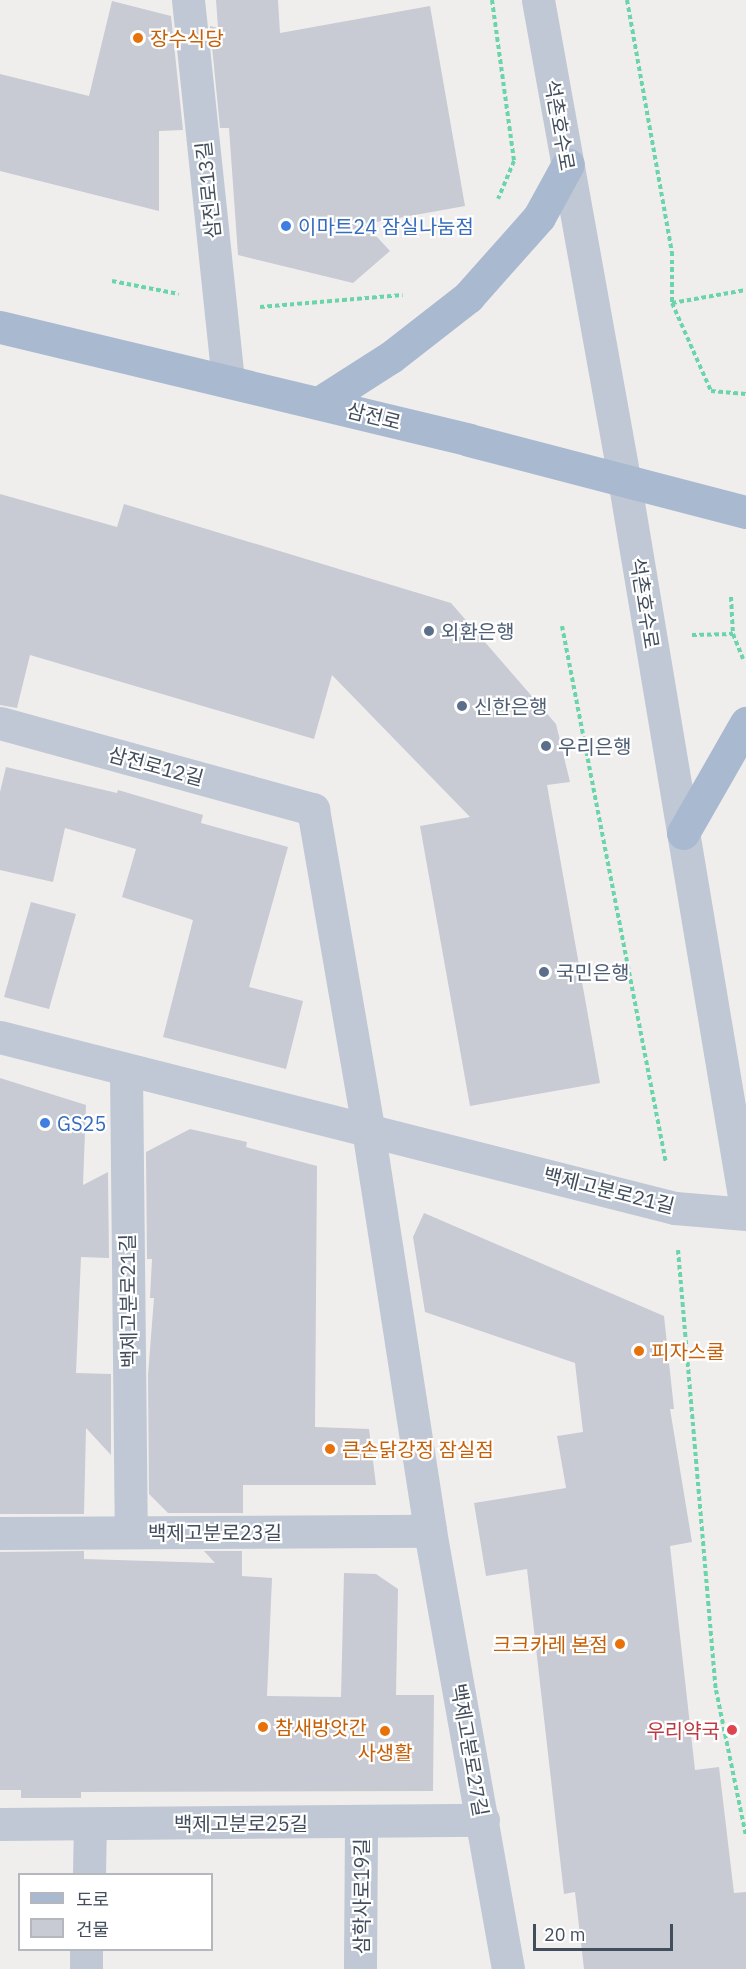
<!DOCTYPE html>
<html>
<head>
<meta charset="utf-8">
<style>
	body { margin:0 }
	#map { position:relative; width:746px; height:1969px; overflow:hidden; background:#f0eded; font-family:"IBM Plex Sans","Noto Sans KR",sans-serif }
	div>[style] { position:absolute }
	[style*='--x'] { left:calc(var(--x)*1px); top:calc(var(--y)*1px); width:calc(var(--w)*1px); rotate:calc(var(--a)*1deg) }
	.building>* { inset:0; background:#c8cbd4 }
	.path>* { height:4px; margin-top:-2px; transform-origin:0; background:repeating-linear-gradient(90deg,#6ad5aa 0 4.5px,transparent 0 7.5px) }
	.minor>* { height:33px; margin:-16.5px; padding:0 16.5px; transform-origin:16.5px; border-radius:16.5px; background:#bfc8d4 }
	.major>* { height:33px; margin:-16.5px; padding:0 16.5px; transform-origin:16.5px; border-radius:16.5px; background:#a9b9d0 }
	.dots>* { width:16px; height:16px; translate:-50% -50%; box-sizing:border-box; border:3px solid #fff; border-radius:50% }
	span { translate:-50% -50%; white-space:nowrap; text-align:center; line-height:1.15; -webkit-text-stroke:4.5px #fff; paint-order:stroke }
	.food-label { font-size:20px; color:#c56008 }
	.left { translate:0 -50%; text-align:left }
	.right { translate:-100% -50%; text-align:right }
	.street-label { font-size:20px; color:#434e5d }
	.shop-label { font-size:20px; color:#366cbe }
	.service-label { font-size:20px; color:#4e5e75 }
	.health-label { font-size:20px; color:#be3a42 }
	.legend { position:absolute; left:18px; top:1873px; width:195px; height:78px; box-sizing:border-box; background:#fff; border:2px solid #b4b8be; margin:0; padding:8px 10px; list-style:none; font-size:18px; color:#434e5d }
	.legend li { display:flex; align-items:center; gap:12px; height:30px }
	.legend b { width:30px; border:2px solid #b4b8be }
	.scale { position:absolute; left:533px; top:1924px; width:140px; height:27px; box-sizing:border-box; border:3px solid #434e5d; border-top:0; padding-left:8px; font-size:18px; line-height:21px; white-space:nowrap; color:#434e5d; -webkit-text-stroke:4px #fff; paint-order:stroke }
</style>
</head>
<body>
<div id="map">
	<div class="building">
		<i style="clip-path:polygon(216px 0,278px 0,280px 33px,430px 6px,465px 206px,365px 224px,390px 251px,353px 283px,238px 255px,229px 128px,220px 128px,210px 26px,218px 28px)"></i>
		<i style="clip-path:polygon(112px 1px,171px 16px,183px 130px,159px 131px,159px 211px,0 171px,0 74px,89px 96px)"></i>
		<i style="clip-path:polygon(0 494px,117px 527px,124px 504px,451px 603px,556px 724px,570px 782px,547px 785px,600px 1083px,470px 1106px,420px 826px,470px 817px,332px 675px,314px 739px,30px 655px,17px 708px,0 705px)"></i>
		<i style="clip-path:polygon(6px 767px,117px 793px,118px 790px,203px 815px,201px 823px,288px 847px,249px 987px,303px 1001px,286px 1069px,163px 1037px,193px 920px,122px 897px,136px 849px,65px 828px,53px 882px,0 870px,0 792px)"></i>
		<i style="clip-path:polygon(31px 902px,76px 914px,49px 1009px,4px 997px)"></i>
		<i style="clip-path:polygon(0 1078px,86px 1105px,83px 1185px,108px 1172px,109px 1258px,81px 1257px,76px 1373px,111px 1374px,111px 1455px,86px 1428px,84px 1514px,0 1514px)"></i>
		<i style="clip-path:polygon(190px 1129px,247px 1142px,246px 1147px,317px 1166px,315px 1427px,369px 1429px,376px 1485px,243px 1485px,243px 1513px,168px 1513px,149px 1494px,148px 1375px,154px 1298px,150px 1298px,152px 1259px,147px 1259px,146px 1152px)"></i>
		<i style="clip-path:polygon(424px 1213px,664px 1316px,674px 1409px,670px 1409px,692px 1542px,670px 1546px,695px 1770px,719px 1767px,734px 1893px,746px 1892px,746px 1969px,584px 1969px,575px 1892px,564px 1894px,527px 1569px,486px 1576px,474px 1503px,566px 1488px,557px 1436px,583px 1432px,575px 1363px,425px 1312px,413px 1237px)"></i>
		<i style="clip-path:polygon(84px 1551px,84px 1559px,215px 1563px,204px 1551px,242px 1551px,242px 1576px,272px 1578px,267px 1696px,341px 1697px,344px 1573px,376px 1574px,398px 1589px,396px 1695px,434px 1695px,433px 1791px,81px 1792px,81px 1798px,21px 1798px,21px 1790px,0 1790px,0 1552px)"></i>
	</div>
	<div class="path">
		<i style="--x:492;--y:0;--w:162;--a:82.2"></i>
		<i style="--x:514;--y:161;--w:41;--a:112.8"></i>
		<i style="--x:627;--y:0;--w:256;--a:79.9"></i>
		<i style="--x:672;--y:252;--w:51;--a:90"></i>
		<i style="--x:672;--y:303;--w:96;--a:66.1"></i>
		<i style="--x:711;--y:391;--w:35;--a:5"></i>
		<i style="--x:112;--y:281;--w:68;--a:11"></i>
		<i style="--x:672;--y:303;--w:75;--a:-10"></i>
		<i style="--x:260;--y:307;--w:143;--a:-4.8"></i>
		<i style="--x:731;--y:597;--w:37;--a:87"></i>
		<i style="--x:733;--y:634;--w:27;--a:68"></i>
		<i style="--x:562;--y:626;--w:547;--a:79.04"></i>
		<i style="--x:692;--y:635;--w:41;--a:-1.4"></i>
		<i style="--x:678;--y:1250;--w:442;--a:85.1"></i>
		<i style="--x:716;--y:1690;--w:149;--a:78.4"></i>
	</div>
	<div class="minor">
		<i style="--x:188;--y:0;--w:382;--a:84"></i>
		<i style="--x:538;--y:0;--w:487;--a:79.8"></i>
		<i style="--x:624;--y:479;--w:739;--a:80.5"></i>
		<i style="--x:0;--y:723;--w:325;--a:15.4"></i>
		<i style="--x:313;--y:809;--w:325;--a:80.2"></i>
		<i style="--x:368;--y:1129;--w:407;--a:81.2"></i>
		<i style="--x:430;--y:1531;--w:445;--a:79.9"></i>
		<i style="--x:0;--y:1037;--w:696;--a:14.22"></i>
		<i style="--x:675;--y:1208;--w:71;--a:4.8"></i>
		<i style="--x:126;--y:1071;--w:461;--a:89.4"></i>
		<i style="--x:0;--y:1533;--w:430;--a:-0.3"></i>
		<i style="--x:0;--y:1824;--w:483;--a:-0.5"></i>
		<i style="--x:89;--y:1874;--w:50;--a:-88.9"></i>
		<i style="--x:86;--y:1969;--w:19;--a:-90"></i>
		<i style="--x:360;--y:1969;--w:147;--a:-89.6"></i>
	</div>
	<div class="major">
		<i style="--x:0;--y:327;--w:482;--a:13.5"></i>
		<i style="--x:469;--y:440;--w:286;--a:14.6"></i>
		<i style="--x:319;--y:403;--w:85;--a:-32.6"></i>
		<i style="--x:391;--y:357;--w:98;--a:-37.9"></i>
		<i style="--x:468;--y:297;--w:107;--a:-48.4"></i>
		<i style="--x:539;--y:217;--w:60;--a:-61.3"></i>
		<i style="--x:683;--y:833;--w:127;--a:-60.2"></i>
	</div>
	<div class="dots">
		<i style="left:138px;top:38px;background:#e8710a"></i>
		<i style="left:286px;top:226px;background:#3f7fe0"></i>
		<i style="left:429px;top:631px;background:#5c6f8a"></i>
		<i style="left:462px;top:706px;background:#5c6f8a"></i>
		<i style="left:546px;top:746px;background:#5c6f8a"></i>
		<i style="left:544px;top:972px;background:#5c6f8a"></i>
		<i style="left:45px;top:1123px;background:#3f7fe0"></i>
		<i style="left:639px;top:1351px;background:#e8710a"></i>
		<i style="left:330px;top:1449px;background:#e8710a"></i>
		<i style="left:620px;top:1644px;background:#e8710a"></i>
		<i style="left:263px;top:1727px;background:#e8710a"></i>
		<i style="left:732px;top:1730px;background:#e0444e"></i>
		<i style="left:385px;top:1731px;background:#e8710a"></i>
	</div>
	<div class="food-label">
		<span class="left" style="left:150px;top:38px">장수식당</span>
		<span class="left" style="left:651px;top:1351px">피자스쿨</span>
		<span class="left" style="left:342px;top:1449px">큰손닭강정 잠실점</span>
		<span class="right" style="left:608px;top:1644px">크크카레 본점</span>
		<span class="left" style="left:275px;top:1727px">참새방앗간</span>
		<span style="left:385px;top:1752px">사생활</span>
	</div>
	<div class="street-label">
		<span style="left:560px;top:125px;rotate:80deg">석촌호수로</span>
		<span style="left:208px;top:190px;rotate:-96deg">삼전로13길</span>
		<span style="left:374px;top:416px;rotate:14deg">삼전로</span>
		<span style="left:645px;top:603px;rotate:81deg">석촌호수로</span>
		<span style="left:156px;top:766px;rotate:15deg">삼전로12길</span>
		<span style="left:609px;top:1190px;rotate:14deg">백제고분로21길</span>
		<span style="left:128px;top:1301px;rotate:-91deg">백제고분로21길</span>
		<span style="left:215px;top:1532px">백제고분로23길</span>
		<span style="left:470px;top:1750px;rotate:80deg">백제고분로27길</span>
		<span style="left:241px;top:1823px">백제고분로25길</span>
		<span style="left:361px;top:1896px;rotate:-90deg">삼학사로19길</span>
	</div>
	<div class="shop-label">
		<span class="left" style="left:298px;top:226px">이마트24 잠실나눔점</span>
		<span class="left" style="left:57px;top:1123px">GS25</span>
	</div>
	<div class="service-label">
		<span class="left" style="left:441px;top:631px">외환은행</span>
		<span class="left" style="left:474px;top:706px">신한은행</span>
		<span class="left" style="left:558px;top:746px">우리은행</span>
		<span class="left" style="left:556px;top:972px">국민은행</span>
	</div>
	<div class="health-label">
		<span class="right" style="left:720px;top:1730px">우리약국</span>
	</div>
	<ul class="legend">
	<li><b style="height:8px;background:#a9b9d0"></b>도로</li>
	<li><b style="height:16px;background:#c8cbd4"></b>건물</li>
	</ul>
	<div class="scale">20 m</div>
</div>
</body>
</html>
